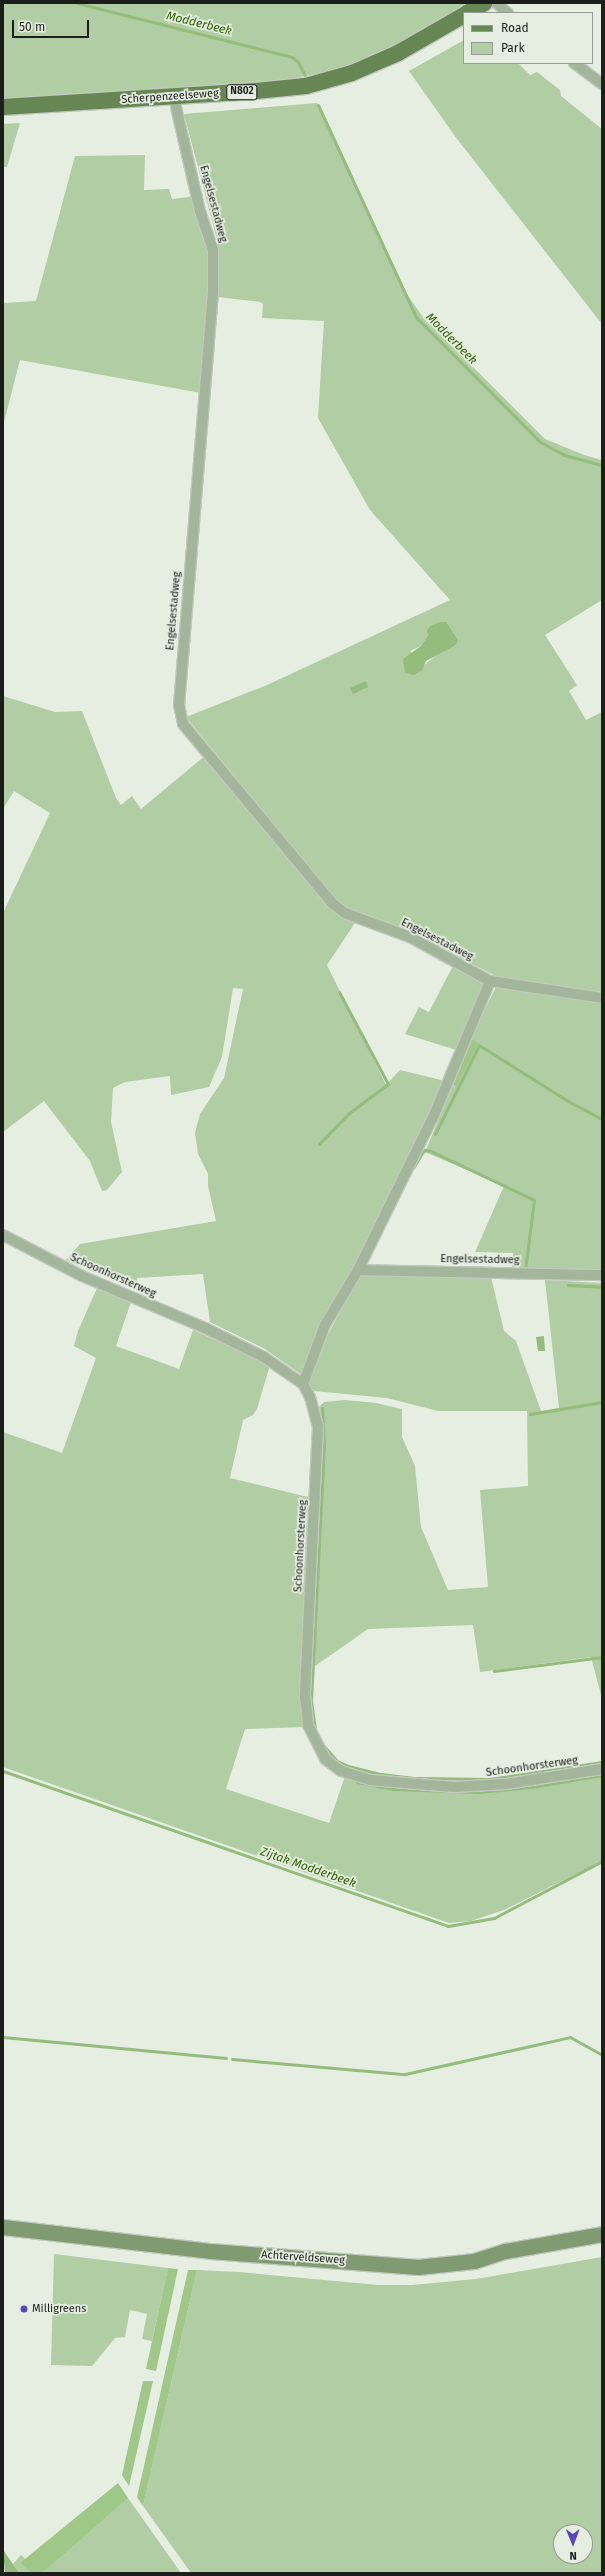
<!DOCTYPE html>
<html>
<head>
<meta charset="utf-8">
<style>
	body { margin:0 }
	#map { position:relative; width:605px; height:2576px; overflow:hidden; background:#e6eee2; font-family:"Fira Sans",sans-serif }
	div>[style] { position:absolute }
	[style*='--x'] { left:calc(var(--x)*1px); top:calc(var(--y)*1px); width:calc(var(--w)*1px); rotate:calc(var(--a)*1deg) }
	.green>* { inset:0; background:#b1cda3 }
	.forest>* { inset:0; background:#9ec788 }
	.water>* { inset:0; background:#93bc7d }
	.stream>* { height:3px; margin:-1.5px; padding:0 1.5px; transform-origin:1.5px; border-radius:1.5px; background:#93bc7d }
	.roads { filter:drop-shadow(1px 0 #c1c9be) drop-shadow(-1px 0 #c1c9be) drop-shadow(0 1px #c1c9be) drop-shadow(0 -1px #c1c9be) }
	.street>* { height:10px; margin:-5px; padding:0 5px; transform-origin:5px; border-radius:5px; background:#a3b59a }
	.secondary>* { height:15px; margin:-7.5px; padding:0 7.5px; transform-origin:7.5px; border-radius:7.5px; background:#809a71 }
	.primary>* { height:16px; margin:-8px; padding:0 8px; transform-origin:8px; border-radius:8px; background:#668754 }
	.dots>* { width:11px; height:11px; translate:-50% -50%; box-sizing:border-box; border:2px solid #e6eee2; border-radius:50% }
	span { translate:-50% -50%; white-space:nowrap; text-align:center; line-height:1.15; -webkit-text-stroke:3.5px #e6eee2; paint-order:stroke }
	.shield-label span { padding:1px 3px; background:#e6eee2; border:1px solid; border-radius:3px; -webkit-text-stroke-width:0 }
	.shield-label { font-size:10px; color:#1b1e1a; font-weight:700 }
	.street-label { font-size:11px; color:#1b1e1a }
	.poi-label { font-size:11px; color:#1b1e1a }
	.left { translate:0 -50%; text-align:left }
	.water-label { font-size:12px; color:#306101; font-style:italic }
	.frame { position:absolute; inset:0; border:4px solid #1b1e1a; pointer-events:none }
	.legend { position:absolute; left:463px; top:12px; width:130px; height:52px; box-sizing:border-box; background:#e6eee2; border:1px solid #959b92; margin:0; padding:5px 7px; list-style:none; font-size:12px; color:#1b1e1a }
	.legend li { display:flex; align-items:center; gap:8px; height:20px }
	.legend b { width:20px; border:1px solid #959b92 }
	.north { position:absolute; left:553px; top:2524px; width:40px; height:40px; box-sizing:border-box; background:#e6eee2; border:1px solid #959b92; border-radius:50%; rotate:179deg; font-size:11px; font-weight:700; line-height:16px; text-align:center; color:#1b1e1a }
	.north::after { content:''; display:block; margin:auto; width:14px; height:18px; background:#5945bd; clip-path:polygon(50% 0,100% 100%,50% 72%,0 100%) }
	.scale { position:absolute; left:12px; top:20px; width:77px; height:18px; box-sizing:border-box; border:2px solid #1b1e1a; border-top:0; padding-left:5px; font-size:12px; line-height:14px; white-space:nowrap; color:#1b1e1a; -webkit-text-stroke:3px #e6eee2; paint-order:stroke }
</style>
</head>
<body>
<div id="map">
	<div class="green">
		<i style="clip-path:polygon(3px 3px,471px 3px,384px 53px,334px 70px,284px 80px,3px 99px)"></i>
		<i style="clip-path:polygon(464px 40px,464px 63px,518px 63px,530px 75px,537px 72px,560px 90px,561px 96px,602px 129px,602px 324px,457px 139px,409px 71px)"></i>
		<i style="clip-path:polygon(evenodd,317px 103px,384px 247px,408px 296px,423px 317px,545px 439px,584px 455px,602px 460px,602px 600px,545px 635px,577px 685px,569px 691px,586px 720px,602px 712px,602px 992px,498px 977px,405px 930px,359px 916px,341px 906px,186px 717px,267px 685px,450px 600px,370px 510px,318px 418px,324px 321px,262px 318px,263px 304px,260px 302px,218px 297px,219px 274px,216px 236px,184px 114px,317px 103px,428px 635px,456px 645px,443px 650px,423px 666px,410px 651px,421px 646px,428px 635px)"></i>
		<i style="clip-path:polygon(20px 123px,7px 167px,3px 167px,3px 124px)"></i>
		<i style="clip-path:polygon(145px 155px,144px 190px,169px 189px,172px 199px,197px 196px,210px 251px,201px 393px,20px 360px,3px 426px,3px 303px,36px 301px,75px 156px)"></i>
		<i style="clip-path:polygon(3px 696px,55px 712px,82px 711px,116px 798px,121px 805px,132px 796px,141px 809px,206px 755px,331px 905px,345px 919px,355px 923px,327px 965px,386px 1085px,400px 1070px,445px 1081px,436px 1106px,359px 1259px,314px 1339px,302px 1375px,265px 1349px,210px 1322px,203px 1274px,137px 1278px,138px 1291px,66px 1260px,80px 1244px,216px 1221px,208px 1186px,208px 1174px,198px 1154px,195px 1133px,200px 1114px,224px 1078px,243px 989px,233px 988px,222px 1057px,209px 1087px,171px 1095px,170px 1076px,125px 1082px,113px 1088px,111px 1122px,122px 1172px,107px 1190px,102px 1191px,90px 1161px,44px 1101px,3px 1132px,3px 913px,50px 813px,14px 791px,3px 809px)"></i>
		<i style="clip-path:polygon(454px 964px,483px 980px,484px 984px,456px 1050px,405px 1034px,419px 1007px,429px 1012px)"></i>
		<i style="clip-path:polygon(497px 985px,602px 999px,602px 1275px,512px 1270px,513px 1253px,475px 1252px,504px 1186px,425px 1152px,453px 1085px,455px 1087px,479px 1043px,471px 1038px)"></i>
		<i style="clip-path:polygon(359px 1275px,491px 1277px,504px 1331px,516px 1341px,541px 1411px,559px 1408px,545px 1280px,602px 1283px,602px 1699px,591px 1657px,480px 1672px,473px 1625px,368px 1629px,308px 1671px,317px 1409px,324px 1402px,345px 1400px,376px 1403px,402px 1409px,402px 1437px,415px 1466px,421px 1527px,448px 1590px,488px 1587px,480px 1490px,528px 1486px,527px 1411px,438px 1411px,387px 1398px,314px 1391px,308px 1383px,316px 1358px)"></i>
		<i style="clip-path:polygon(98px 1286px,131px 1302px,116px 1346px,179px 1369px,193px 1330px,270px 1365px,257px 1409px,253px 1415px,243px 1420px,230px 1478px,308px 1497px,311px 1522px,304px 1727px,245px 1729px,226px 1789px,329px 1823px,345px 1776px,425px 1789px,602px 1772px,602px 1861px,504px 1910px,471px 1921px,449px 1923px,3px 1767px,3px 1432px,62px 1453px,96px 1358px,74px 1346px,78px 1331px)"></i>
		<i style="clip-path:polygon(54px 2254px,168px 2268px,152px 2341px,142px 2339px,147px 2314px,130px 2310px,125px 2337px,115px 2338px,92px 2366px,51px 2365px)"></i>
		<i style="clip-path:polygon(evenodd,602px 2257px,602px 2573px,191px 2573px,143px 2506px,197px 2270px,239px 2272px,378px 2285px,412px 2285px,476px 2279px,602px 2257px,561px 2532px,585px 2532px,585px 2556px,561px 2556px,561px 2532px)"></i>
		<i style="clip-path:polygon(128px 2498px,181px 2573px,42px 2573px,67px 2550px)"></i>
		<i style="clip-path:polygon(21px 2555px,25px 2559px,20px 2563px,31px 2573px,19px 2573px,13px 2564px)"></i>
	</div>
	<div class="forest">
		<i style="clip-path:polygon(471px 1038px,479px 1043px,456px 1087px,453px 1085px)"></i>
		<i style="clip-path:polygon(168px 2268px,178px 2269px,156px 2371px,146px 2369px)"></i>
		<i style="clip-path:polygon(188px 2270px,197px 2270px,143px 2506px,137px 2497px)"></i>
		<i style="clip-path:polygon(143px 2381px,153px 2381px,129px 2486px,122px 2475px)"></i>
		<i style="clip-path:polygon(118px 2483px,128px 2498px,42px 2573px,31px 2573px,20px 2563px)"></i>
	</div>
	<div class="water">
		<i style="clip-path:polygon(440px 622px,446px 622px,458px 640px,456px 645px,426px 661px,422px 670px,414px 675px,405px 673px,403px 659px,421px 646px,428px 635px,427px 631px,429px 627px)"></i>
		<i style="clip-path:polygon(366px 681px,368px 687px,353px 694px,350px 688px)"></i>
		<i style="clip-path:polygon(544px 1336px,545px 1351px,538px 1351px,536px 1337px)"></i>
		<i style="clip-path:polygon(3px 2551px,4px 2551px,19px 2573px,5px 2573px)"></i>
	</div>
	<div class="stream">
		<i style="--x:77;--y:3;--w:222;--a:14.1"></i>
		<i style="--x:292;--y:57;--w:8;--a:40"></i>
		<i style="--x:298;--y:62;--w:16;--a:63"></i>
		<i style="--x:318;--y:105;--w:234;--a:65.2"></i>
		<i style="--x:416;--y:317;--w:176;--a:45.2"></i>
		<i style="--x:540;--y:442;--w:27;--a:28"></i>
		<i style="--x:564;--y:455;--w:39;--a:15"></i>
		<i style="--x:435;--y:1134;--w:99;--a:-63.7"></i>
		<i style="--x:479;--y:1045;--w:105;--a:32.2"></i>
		<i style="--x:568;--y:1101;--w:38;--a:28"></i>
		<i style="--x:319;--y:1144;--w:43;--a:-45.9"></i>
		<i style="--x:349;--y:1113;--w:49;--a:-36.6"></i>
		<i style="--x:388;--y:1084;--w:104;--a:-118"></i>
		<i style="--x:413;--y:1168;--w:17;--a:-59"></i>
		<i style="--x:422;--y:1153;--w:4;--a:-45"></i>
		<i style="--x:425;--y:1150;--w:6;--a:9"></i>
		<i style="--x:431;--y:1151;--w:114;--a:25.4"></i>
		<i style="--x:534;--y:1200;--w:71;--a:97.3"></i>
		<i style="--x:568;--y:1285;--w:34;--a:3"></i>
		<i style="--x:530;--y:1414;--w:73;--a:-9.5"></i>
		<i style="--x:494;--y:1671;--w:109;--a:-7.4"></i>
		<i style="--x:315;--y:1729;--w:28;--a:-98"></i>
		<i style="--x:311;--y:1701;--w:256;--a:-87.1"></i>
		<i style="--x:324;--y:1445;--w:37;--a:-93"></i>
		<i style="--x:323;--y:1745;--w:21;--a:49"></i>
		<i style="--x:337;--y:1761;--w:12;--a:24"></i>
		<i style="--x:348;--y:1766;--w:34;--a:14"></i>
		<i style="--x:381;--y:1774;--w:35;--a:7"></i>
		<i style="--x:416;--y:1778;--w:73;--a:0.8"></i>
		<i style="--x:489;--y:1779;--w:114;--a:-8.6"></i>
		<i style="--x:3;--y:1771;--w:471;--a:19.2"></i>
		<i style="--x:448;--y:1926;--w:47;--a:-9.9"></i>
		<i style="--x:494;--y:1918;--w:122;--a:-27.8"></i>
		<i style="--x:357;--y:1782;--w:37;--a:11"></i>
		<i style="--x:393;--y:1789;--w:86;--a:2"></i>
		<i style="--x:479;--y:1792;--w:53;--a:-5.4"></i>
		<i style="--x:532;--y:1787;--w:71;--a:-9.7"></i>
		<i style="--x:3;--y:2037;--w:224;--a:5.4"></i>
		<i style="--x:232;--y:2059;--w:174;--a:5"></i>
		<i style="--x:405;--y:2074;--w:169;--a:-12.6"></i>
		<i style="--x:570;--y:2037;--w:37;--a:29"></i>
	</div>
	<div class="roads">
		<div class="street">
			<i style="--x:496;--y:3;--w:16;--a:40"></i>
			<i style="--x:574;--y:63;--w:35;--a:37"></i>
			<i style="--x:176;--y:96;--w:11;--a:90"></i>
			<i style="--x:176;--y:107;--w:107;--a:77"></i>
			<i style="--x:200;--y:211;--w:41;--a:71.6"></i>
			<i style="--x:213;--y:250;--w:42;--a:90"></i>
			<i style="--x:213;--y:292;--w:414;--a:94.7"></i>
			<i style="--x:179;--y:705;--w:19;--a:78"></i>
			<i style="--x:183;--y:724;--w:233;--a:50.2"></i>
			<i style="--x:332;--y:903;--w:16;--a:38"></i>
			<i style="--x:345;--y:913;--w:69;--a:20.3"></i>
			<i style="--x:410;--y:937;--w:91;--a:28.8"></i>
			<i style="--x:490;--y:981;--w:113;--a:8.6"></i>
			<i style="--x:3;--y:1235;--w:89;--a:27.4"></i>
			<i style="--x:82;--y:1276;--w:134;--a:22.9"></i>
			<i style="--x:205;--y:1328;--w:66;--a:26.2"></i>
			<i style="--x:264;--y:1357;--w:47;--a:34.7"></i>
			<i style="--x:303;--y:1384;--w:15;--a:62"></i>
			<i style="--x:310;--y:1397;--w:30;--a:75"></i>
			<i style="--x:318;--y:1426;--w:269;--a:92.8"></i>
			<i style="--x:305;--y:1695;--w:30;--a:84"></i>
			<i style="--x:308;--y:1725;--w:38;--a:63"></i>
			<i style="--x:325;--y:1759;--w:20;--a:37"></i>
			<i style="--x:341;--y:1771;--w:30;--a:17"></i>
			<i style="--x:370;--y:1780;--w:84;--a:4.8"></i>
			<i style="--x:454;--y:1787;--w:52;--a:-3.3"></i>
			<i style="--x:506;--y:1784;--w:97;--a:-8.9"></i>
			<i style="--x:358;--y:1270;--w:244;--a:1.2"></i>
			<i style="--x:303;--y:1384;--w:63;--a:-69.6"></i>
			<i style="--x:325;--y:1325;--w:64;--a:-59"></i>
			<i style="--x:358;--y:1270;--w:173;--a:-63.9"></i>
			<i style="--x:434;--y:1115;--w:145;--a:-67.3"></i>
		</div>
		<div class="secondary">
			<i style="--x:3;--y:2227;--w:208;--a:6.6"></i>
			<i style="--x:210;--y:2251;--w:209;--a:4.4"></i>
			<i style="--x:418;--y:2267;--w:56;--a:-6.1"></i>
			<i style="--x:474;--y:2261;--w:33;--a:-18"></i>
			<i style="--x:505;--y:2251;--w:98;--a:-9.9"></i>
		</div>
		<div class="primary">
			<i style="--x:467;--y:13;--w:20;--a:-30"></i>
			<i style="--x:3;--y:107;--w:254;--a:-3.6"></i>
			<i style="--x:256;--y:91;--w:50;--a:-5.7"></i>
			<i style="--x:306;--y:86;--w:48;--a:-15.8"></i>
			<i style="--x:352;--y:73;--w:50;--a:-23.5"></i>
			<i style="--x:398;--y:53;--w:76;--a:-29.9"></i>
		</div>
	</div>
	<div class="dots">
		<i style="left:24px;top:2309px;background:#5945bd"></i>
	</div>
	<div class="shield-label">
		<span style="left:242px;top:92px">N802</span>
	</div>
	<div class="street-label">
		<span style="left:170px;top:97px;rotate:-4deg">Scherpenzeelseweg</span>
		<span style="left:213px;top:204px;rotate:75deg">Engelsestadweg</span>
		<span style="left:174px;top:611px;rotate:-85deg">Engelsestadweg</span>
		<span style="left:437px;top:940px;rotate:27deg">Engelsestadweg</span>
		<span style="left:480px;top:1260px;rotate:1deg">Engelsestadweg</span>
		<span style="left:113px;top:1276px;rotate:24deg">Schoonhorsterweg</span>
		<span style="left:301px;top:1546px;rotate:-87deg">Schoonhorsterweg</span>
		<span style="left:532px;top:1767px;rotate:-8deg">Schoonhorsterweg</span>
		<span style="left:303px;top:2258px;rotate:4deg">Achterveldseweg</span>
	</div>
	<div class="poi-label">
		<span class="left" style="left:32px;top:2309px">Milligreens</span>
	</div>
	<div class="water-label">
		<span style="left:199px;top:24px;rotate:14deg">Modderbeek</span>
		<span style="left:451px;top:339px;rotate:45deg">Modderbeek</span>
		<span style="left:308px;top:1868px;rotate:19deg">Zijtak Modderbeek</span>
	</div>
	<div class="frame"></div>
	<ul class="legend">
	<li><b style="height:5px;background:#668754"></b>Road</li>
	<li><b style="height:11px;background:#b1cda3"></b>Park</li>
	</ul>
	<div class="north">N</div>
	<div class="scale">50 m</div>
</div>
</body>
</html>
